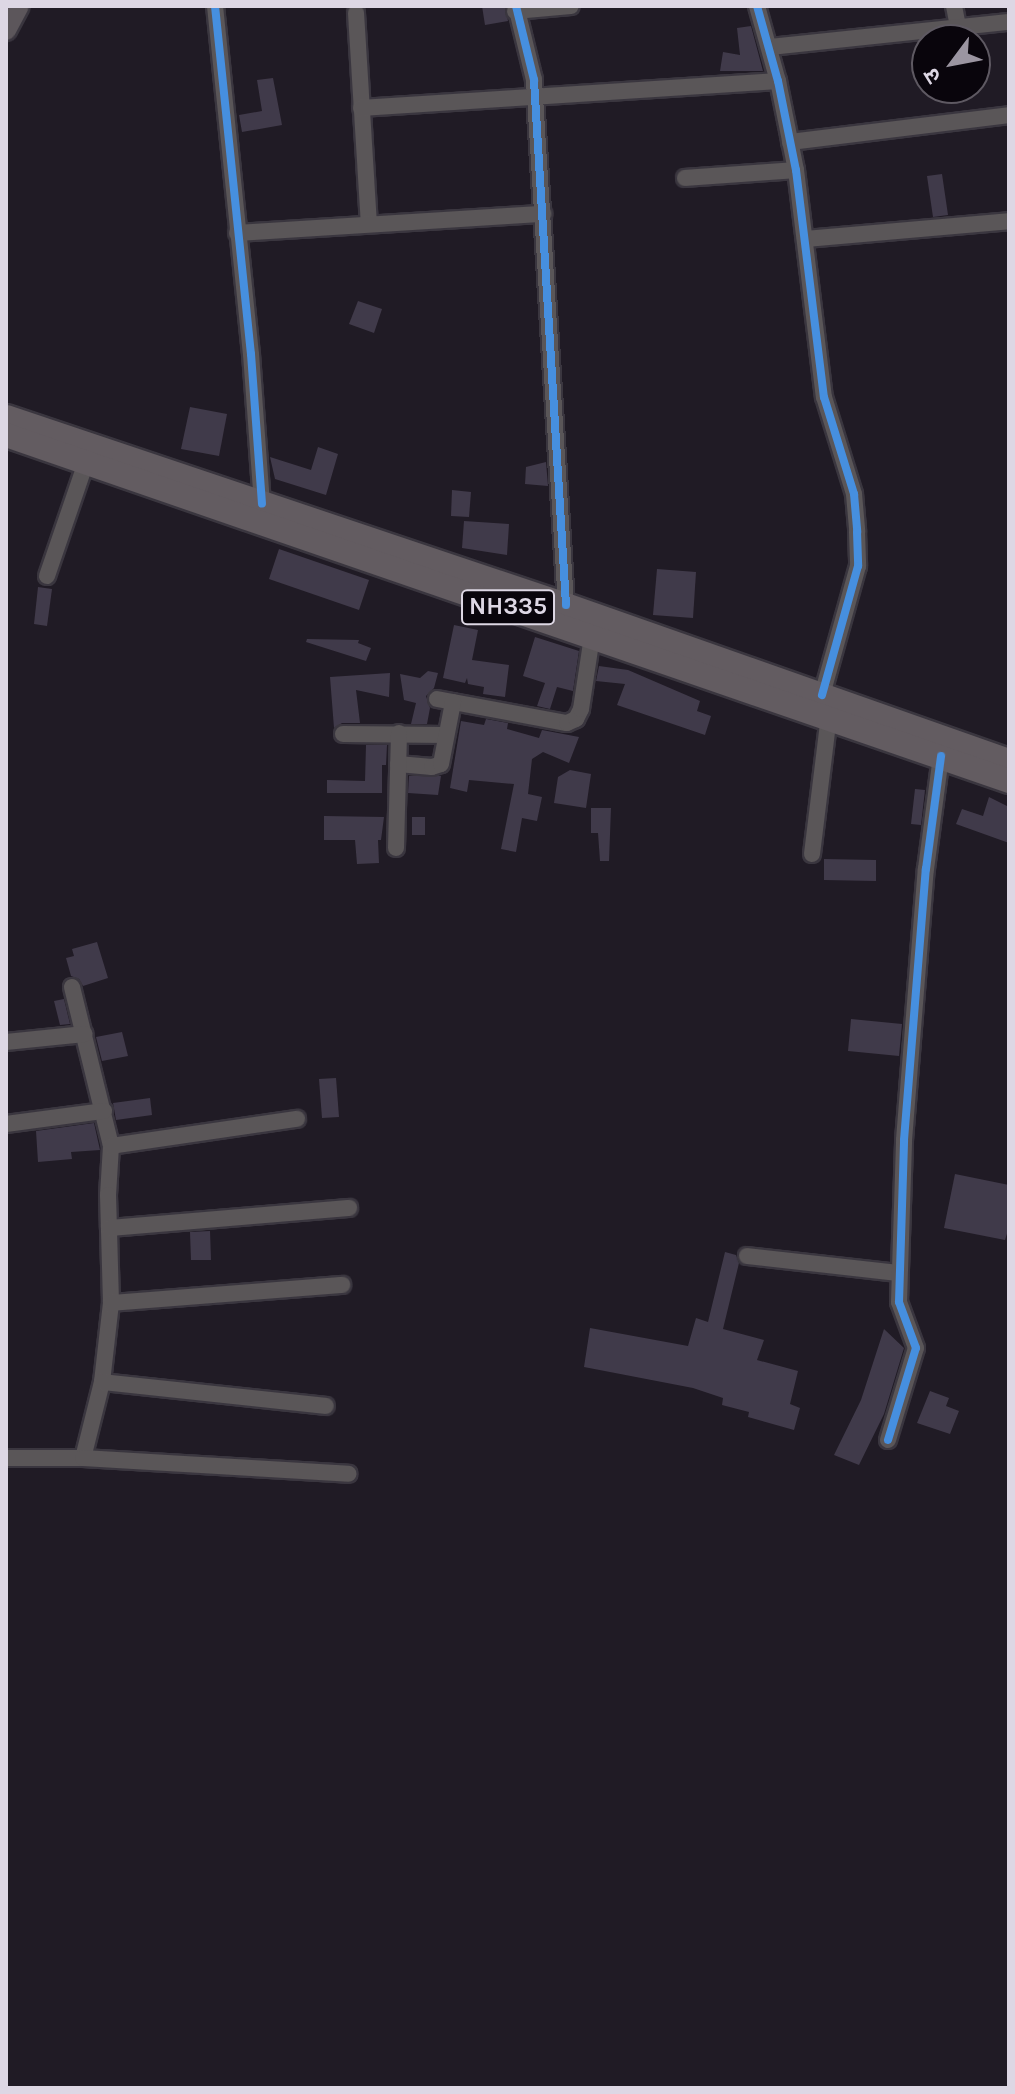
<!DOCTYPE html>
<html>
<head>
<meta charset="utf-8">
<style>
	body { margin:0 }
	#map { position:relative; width:1015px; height:2094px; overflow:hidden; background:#201b25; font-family:Karla,"Noto Sans Devanagari",sans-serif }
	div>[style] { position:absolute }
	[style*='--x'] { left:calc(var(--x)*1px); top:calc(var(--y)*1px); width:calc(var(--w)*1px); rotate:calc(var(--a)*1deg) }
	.building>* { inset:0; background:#403a4a }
	.roads { filter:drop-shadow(2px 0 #3a363f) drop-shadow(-2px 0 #3a363f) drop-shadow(0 2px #3a363f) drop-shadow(0 -2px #3a363f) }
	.minor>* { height:16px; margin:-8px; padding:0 8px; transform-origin:8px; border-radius:8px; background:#5a5658 }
	.major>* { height:20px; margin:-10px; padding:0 10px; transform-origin:10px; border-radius:10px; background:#5c565b }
	.highway>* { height:24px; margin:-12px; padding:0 12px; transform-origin:12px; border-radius:12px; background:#635c61 }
	.cycleway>* { height:8px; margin:-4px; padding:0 4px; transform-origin:4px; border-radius:4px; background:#468fdf }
	span { translate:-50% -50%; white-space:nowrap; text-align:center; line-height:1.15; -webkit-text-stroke:8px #09050c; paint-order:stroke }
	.shield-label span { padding:2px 6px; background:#09050c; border:2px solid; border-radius:6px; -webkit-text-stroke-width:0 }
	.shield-label { font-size:24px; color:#ddd7e4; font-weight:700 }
	.frame { position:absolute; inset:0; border:8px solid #ddd7e4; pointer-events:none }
	.north { position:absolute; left:911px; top:24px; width:80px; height:80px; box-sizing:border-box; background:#09050c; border:2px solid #5e5962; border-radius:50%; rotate:238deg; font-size:22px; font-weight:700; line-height:32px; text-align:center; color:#ddd7e4 }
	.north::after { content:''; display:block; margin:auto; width:28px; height:36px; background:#9b95a1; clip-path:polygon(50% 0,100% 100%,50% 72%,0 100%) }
</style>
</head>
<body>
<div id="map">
	<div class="building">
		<i style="clip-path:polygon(482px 6px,505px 6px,508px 21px,485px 25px)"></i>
		<i style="clip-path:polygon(751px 26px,763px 71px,720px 71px,723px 52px,740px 55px,737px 28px)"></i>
		<i style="clip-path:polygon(273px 78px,282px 125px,242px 132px,239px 115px,262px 111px,257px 80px)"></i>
		<i style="clip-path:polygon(942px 174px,948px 215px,933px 217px,927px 176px)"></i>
		<i style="clip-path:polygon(358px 301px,382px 309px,374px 333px,349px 324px)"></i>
		<i style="clip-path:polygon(190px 407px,227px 414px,219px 456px,181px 449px)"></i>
		<i style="clip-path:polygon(318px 447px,338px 454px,326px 495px,275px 479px,270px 457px,311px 470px)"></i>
		<i style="clip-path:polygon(546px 462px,548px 486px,525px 484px,526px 467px)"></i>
		<i style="clip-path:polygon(452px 490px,471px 492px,469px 517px,451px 516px)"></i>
		<i style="clip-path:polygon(464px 521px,509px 524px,507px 555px,462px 548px)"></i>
		<i style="clip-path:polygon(279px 549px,369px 580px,359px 610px,269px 579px)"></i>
		<i style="clip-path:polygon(657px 569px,696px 572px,693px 618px,653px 615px)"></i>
		<i style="clip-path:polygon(38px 587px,52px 589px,47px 626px,34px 624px)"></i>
		<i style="clip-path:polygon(454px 625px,478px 630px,472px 660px,509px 665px,505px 697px,483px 694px,484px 687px,468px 684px,467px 678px,465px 683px,443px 678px)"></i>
		<i style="clip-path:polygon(535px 637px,579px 651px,573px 691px,557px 687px,550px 709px,537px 706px,545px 683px,523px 676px)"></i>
		<i style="clip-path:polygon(307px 639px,359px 640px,358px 643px,371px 648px,366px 661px,306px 642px)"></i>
		<i style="clip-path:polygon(599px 666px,628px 670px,700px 701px,697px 711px,711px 716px,705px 735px,617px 705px,625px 684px,596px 681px)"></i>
		<i style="clip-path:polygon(428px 671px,438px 673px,434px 688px,426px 696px,430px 708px,427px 724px,411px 724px,416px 703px,404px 700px,400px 674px,420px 678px)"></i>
		<i style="clip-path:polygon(390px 673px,389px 697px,356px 690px,360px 723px,342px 723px,334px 728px,330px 677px)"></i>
		<i style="clip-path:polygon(486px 719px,508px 723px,507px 729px,539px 738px,542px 730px,579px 737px,569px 763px,543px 752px,532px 759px,528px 794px,542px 797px,537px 821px,522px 818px,516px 852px,501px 849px,514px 784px,469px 780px,467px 792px,450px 788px,461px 721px,484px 725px)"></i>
		<i style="clip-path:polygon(366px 745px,387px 745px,386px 765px,382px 765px,382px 793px,327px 793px,327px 780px,365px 781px)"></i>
		<i style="clip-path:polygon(570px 770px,591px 774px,586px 808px,554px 803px,558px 777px)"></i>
		<i style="clip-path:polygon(409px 776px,441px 776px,438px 795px,408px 793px)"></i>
		<i style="clip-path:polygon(915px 789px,925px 790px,921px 825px,911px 824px)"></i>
		<i style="clip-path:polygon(989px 797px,1009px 807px,1009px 843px,956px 824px,962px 809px,983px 816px)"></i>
		<i style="clip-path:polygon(591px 808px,611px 808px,609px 861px,600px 861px,598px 833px,591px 833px)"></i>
		<i style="clip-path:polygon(324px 816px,384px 817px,381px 840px,378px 840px,379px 863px,357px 864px,355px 840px,324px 840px)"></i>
		<i style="clip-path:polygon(412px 817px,425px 817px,425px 835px,412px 835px)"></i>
		<i style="clip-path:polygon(824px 859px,876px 860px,876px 881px,824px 880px)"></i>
		<i style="clip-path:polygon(97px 942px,108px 978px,83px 986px,79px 979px,71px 976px,66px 958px,74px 956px,72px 949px)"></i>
		<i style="clip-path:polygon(64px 999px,70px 1024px,60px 1025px,54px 1001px)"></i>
		<i style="clip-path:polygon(851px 1019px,902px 1024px,899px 1056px,848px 1051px)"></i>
		<i style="clip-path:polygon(122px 1032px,128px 1056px,102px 1061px,96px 1037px)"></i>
		<i style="clip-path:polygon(336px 1078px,339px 1117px,322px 1118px,319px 1079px)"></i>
		<i style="clip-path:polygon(150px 1098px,152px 1115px,116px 1120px,113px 1103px)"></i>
		<i style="clip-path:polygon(94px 1123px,100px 1150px,71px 1152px,72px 1159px,38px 1162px,36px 1131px)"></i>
		<i style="clip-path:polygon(955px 1174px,1009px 1185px,1009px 1227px,1005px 1240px,944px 1228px)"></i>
		<i style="clip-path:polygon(210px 1231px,211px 1260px,191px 1260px,190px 1232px)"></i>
		<i style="clip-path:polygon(725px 1252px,736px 1255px,739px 1263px,723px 1329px,764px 1340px,757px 1360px,798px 1371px,790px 1404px,800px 1408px,794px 1430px,748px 1417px,749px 1412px,722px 1405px,723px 1398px,693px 1388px,584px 1367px,590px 1328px,688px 1346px,696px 1318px,708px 1322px)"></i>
		<i style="clip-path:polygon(884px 1329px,904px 1348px,884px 1414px,859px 1465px,834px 1455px,861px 1400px)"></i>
		<i style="clip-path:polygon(930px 1391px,949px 1398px,946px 1406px,959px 1411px,950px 1434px,917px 1423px)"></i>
	</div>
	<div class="roads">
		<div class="minor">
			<i style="--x:215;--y:6;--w:350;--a:84.1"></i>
			<i style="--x:251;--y:354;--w:150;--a:85.8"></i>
			<i style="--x:516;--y:6;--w:76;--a:76.3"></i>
			<i style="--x:534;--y:80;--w:526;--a:86.51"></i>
			<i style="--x:757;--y:6;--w:78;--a:74.4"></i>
			<i style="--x:778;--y:81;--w:91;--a:78.6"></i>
			<i style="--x:796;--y:170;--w:229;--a:83"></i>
			<i style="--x:824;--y:397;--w:102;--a:72.8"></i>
			<i style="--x:854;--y:494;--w:38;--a:85"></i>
			<i style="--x:857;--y:532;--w:34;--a:88"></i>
			<i style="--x:858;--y:566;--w:134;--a:105.6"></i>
			<i style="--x:954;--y:6;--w:21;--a:79"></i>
			<i style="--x:515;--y:11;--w:56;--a:-5.1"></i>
			<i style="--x:356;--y:13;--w:211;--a:86.5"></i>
			<i style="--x:770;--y:47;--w:240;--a:-6"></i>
			<i style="--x:361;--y:108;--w:418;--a:-3.7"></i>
			<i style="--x:790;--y:142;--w:221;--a:-7"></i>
			<i style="--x:685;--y:178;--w:111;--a:-4.1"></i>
			<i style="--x:237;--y:233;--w:307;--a:-3.6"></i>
			<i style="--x:805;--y:239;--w:205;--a:-5"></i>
			<i style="--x:47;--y:576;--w:120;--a:-71.1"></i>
			<i style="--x:437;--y:699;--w:132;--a:10.5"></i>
			<i style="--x:567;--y:723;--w:10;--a:-24"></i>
			<i style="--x:576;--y:719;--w:11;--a:-63"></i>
			<i style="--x:581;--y:709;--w:74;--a:-81.4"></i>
			<i style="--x:343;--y:734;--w:103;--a:0.6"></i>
			<i style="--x:398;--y:764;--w:34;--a:5"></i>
			<i style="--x:432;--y:767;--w:9;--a:-18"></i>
			<i style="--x:441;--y:764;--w:63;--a:-79"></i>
			<i style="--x:396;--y:848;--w:115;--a:-88.5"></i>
			<i style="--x:812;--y:854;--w:139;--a:-83"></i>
			<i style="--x:72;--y:987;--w:164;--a:76.2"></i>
			<i style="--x:111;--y:1146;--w:49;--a:93.5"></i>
			<i style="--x:108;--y:1195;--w:108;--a:88.4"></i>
			<i style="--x:111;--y:1303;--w:80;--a:96.5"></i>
			<i style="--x:102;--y:1382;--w:78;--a:104"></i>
			<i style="--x:6;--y:1042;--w:79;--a:-5.8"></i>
			<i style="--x:6;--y:1124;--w:99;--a:-7.6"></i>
			<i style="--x:111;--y:1146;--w:188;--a:-8.3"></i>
			<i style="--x:109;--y:1228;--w:241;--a:-4.8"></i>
			<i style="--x:747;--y:1256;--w:153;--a:6.4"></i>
			<i style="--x:111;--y:1303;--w:232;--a:-4.5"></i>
			<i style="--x:102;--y:1382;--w:225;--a:6.1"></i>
			<i style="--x:888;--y:1440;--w:96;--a:-73.1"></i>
			<i style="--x:916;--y:1348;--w:49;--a:-110.3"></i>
			<i style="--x:899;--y:1302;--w:162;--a:-88.2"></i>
			<i style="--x:904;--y:1140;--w:272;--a:-85.4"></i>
			<i style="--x:926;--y:869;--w:114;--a:-82.4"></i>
			<i style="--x:6;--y:1458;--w:77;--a:0"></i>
			<i style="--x:83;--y:1458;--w:266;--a:3.4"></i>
		</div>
		<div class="major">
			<i style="--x:6;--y:30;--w:27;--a:-62"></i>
		</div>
		<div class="highway">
			<i style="--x:6;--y:417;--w:591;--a:18.56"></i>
			<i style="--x:566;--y:605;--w:470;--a:19.4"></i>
			<i style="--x:6;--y:435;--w:1061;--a:19.03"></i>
		</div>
	</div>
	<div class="cycleway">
		<i style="--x:215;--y:6;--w:350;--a:84.1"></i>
		<i style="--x:251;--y:354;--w:150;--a:85.8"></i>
		<i style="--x:516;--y:6;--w:76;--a:76.3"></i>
		<i style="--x:534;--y:80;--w:526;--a:86.51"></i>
		<i style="--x:757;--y:6;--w:78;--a:74.4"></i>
		<i style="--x:778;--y:81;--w:91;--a:78.6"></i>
		<i style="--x:796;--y:170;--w:229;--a:83"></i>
		<i style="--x:824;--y:397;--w:102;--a:72.8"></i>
		<i style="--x:854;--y:494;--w:38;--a:85"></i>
		<i style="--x:857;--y:532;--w:34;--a:88"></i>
		<i style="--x:858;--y:566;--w:134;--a:105.6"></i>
		<i style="--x:888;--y:1440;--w:96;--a:-73.1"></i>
		<i style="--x:916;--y:1348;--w:49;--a:-110.3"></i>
		<i style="--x:899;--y:1302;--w:162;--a:-88.2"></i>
		<i style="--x:904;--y:1140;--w:272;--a:-85.4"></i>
		<i style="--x:926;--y:869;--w:114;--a:-82.4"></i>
	</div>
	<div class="shield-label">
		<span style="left:508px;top:607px">NH335</span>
	</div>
	<div class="frame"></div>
	<div class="north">उ</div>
</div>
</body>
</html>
